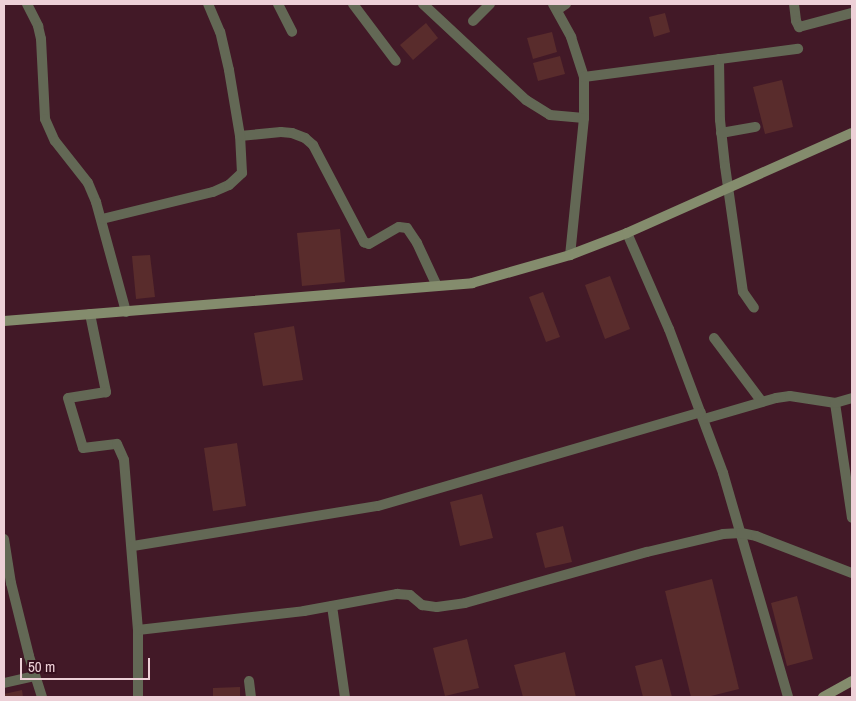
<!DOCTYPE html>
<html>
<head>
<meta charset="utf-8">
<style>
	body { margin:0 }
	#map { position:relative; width:856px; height:701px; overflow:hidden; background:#421927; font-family:"Archivo Narrow",sans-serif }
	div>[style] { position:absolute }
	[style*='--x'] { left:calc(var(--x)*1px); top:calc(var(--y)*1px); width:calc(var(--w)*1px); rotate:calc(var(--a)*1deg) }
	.building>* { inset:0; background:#592c2c }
	.lane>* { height:10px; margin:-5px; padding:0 5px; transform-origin:5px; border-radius:5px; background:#636855 }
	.street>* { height:10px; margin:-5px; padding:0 5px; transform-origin:5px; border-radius:5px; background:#636855 }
	.secondary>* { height:10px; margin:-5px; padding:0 5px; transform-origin:5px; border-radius:5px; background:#848c6d }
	span { translate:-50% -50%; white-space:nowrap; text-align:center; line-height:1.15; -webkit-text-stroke:4.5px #370f1e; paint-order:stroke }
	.frame { position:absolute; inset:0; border:5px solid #edd0d7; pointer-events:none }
	.scale { position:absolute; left:20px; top:658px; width:130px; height:22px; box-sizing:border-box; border:2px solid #edd0d7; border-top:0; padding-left:6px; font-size:15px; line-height:18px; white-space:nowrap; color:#edd0d7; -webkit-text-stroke:4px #370f1e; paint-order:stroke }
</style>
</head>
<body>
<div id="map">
	<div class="building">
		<i style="clip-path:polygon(665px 13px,670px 32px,654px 37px,649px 17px)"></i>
		<i style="clip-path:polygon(426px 23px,438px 38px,413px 60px,400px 45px)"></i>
		<i style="clip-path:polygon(552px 32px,557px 52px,533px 59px,527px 38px)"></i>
		<i style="clip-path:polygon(560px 56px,565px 74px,538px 81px,533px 63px)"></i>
		<i style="clip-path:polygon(782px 80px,793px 127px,765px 134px,753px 87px)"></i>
		<i style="clip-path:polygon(340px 229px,345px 282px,302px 286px,297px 233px)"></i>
		<i style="clip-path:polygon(150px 255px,155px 297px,136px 299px,132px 256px)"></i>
		<i style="clip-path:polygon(610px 276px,630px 329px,605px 339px,585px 285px)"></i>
		<i style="clip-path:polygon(543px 292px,560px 337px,546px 342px,529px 297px)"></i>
		<i style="clip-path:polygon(294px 326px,303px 380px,263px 386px,254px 333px)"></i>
		<i style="clip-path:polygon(237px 443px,246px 506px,213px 511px,204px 448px)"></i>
		<i style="clip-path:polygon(482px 494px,493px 538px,460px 546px,450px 502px)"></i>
		<i style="clip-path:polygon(563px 526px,572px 562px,545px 568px,536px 533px)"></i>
		<i style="clip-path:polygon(712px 579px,739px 689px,707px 697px,691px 697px,665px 591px)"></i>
		<i style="clip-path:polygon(797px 596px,813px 659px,787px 666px,771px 603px)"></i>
		<i style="clip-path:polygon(467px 639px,479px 688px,445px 696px,433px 648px)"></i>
		<i style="clip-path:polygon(565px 652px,576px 697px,523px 697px,514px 665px)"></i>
		<i style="clip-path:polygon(662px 659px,672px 697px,643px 697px,635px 666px)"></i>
		<i style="clip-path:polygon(240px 687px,240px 697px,213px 697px,213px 688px)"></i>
		<i style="clip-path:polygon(22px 690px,23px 697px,4px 697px,4px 694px)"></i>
	</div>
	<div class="lane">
		<i style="--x:90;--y:314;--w:80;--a:78.4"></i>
		<i style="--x:106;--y:392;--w:38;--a:171"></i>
		<i style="--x:68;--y:398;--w:52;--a:73.3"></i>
		<i style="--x:83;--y:448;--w:34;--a:-7"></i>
		<i style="--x:117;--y:444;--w:17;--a:66"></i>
	</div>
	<div class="street">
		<i style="--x:27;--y:4;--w:25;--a:63"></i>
		<i style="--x:38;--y:26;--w:13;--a:77"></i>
		<i style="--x:41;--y:39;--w:80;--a:87.1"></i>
		<i style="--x:45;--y:119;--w:24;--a:66"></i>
		<i style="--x:55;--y:141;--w:53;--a:51.8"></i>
		<i style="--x:88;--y:183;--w:21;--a:67"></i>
		<i style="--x:96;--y:202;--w:114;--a:74.7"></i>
		<i style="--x:278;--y:4;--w:31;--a:63"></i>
		<i style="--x:353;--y:4;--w:71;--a:53"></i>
		<i style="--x:423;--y:4;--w:141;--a:43"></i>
		<i style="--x:526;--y:100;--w:28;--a:32"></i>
		<i style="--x:550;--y:115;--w:34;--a:5"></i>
		<i style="--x:553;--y:4;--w:38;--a:61"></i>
		<i style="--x:571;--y:37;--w:42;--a:72"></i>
		<i style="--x:584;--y:77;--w:41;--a:90"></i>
		<i style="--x:584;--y:118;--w:138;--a:95.8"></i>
		<i style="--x:794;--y:4;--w:17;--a:83"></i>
		<i style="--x:796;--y:21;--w:7;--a:63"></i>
		<i style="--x:799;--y:27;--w:55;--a:-14.8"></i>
		<i style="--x:557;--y:10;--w:11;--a:-34"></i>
		<i style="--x:473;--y:21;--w:24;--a:-45"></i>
		<i style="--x:719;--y:59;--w:61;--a:89.1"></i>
		<i style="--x:720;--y:120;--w:46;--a:83.8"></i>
		<i style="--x:725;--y:166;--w:127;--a:81.9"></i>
		<i style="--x:743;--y:292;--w:19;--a:55"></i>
		<i style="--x:584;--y:77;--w:216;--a:-7.5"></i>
		<i style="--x:721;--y:133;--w:35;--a:-10"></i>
		<i style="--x:240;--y:136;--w:41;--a:-5.6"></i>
		<i style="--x:281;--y:132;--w:11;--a:5"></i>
		<i style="--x:292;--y:133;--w:14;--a:21"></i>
		<i style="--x:305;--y:138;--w:11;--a:41"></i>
		<i style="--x:313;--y:145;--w:110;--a:62.3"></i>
		<i style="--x:364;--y:242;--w:5;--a:22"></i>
		<i style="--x:369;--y:244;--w:34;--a:-30"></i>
		<i style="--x:399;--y:227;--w:8;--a:7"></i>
		<i style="--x:407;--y:228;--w:18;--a:56"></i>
		<i style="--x:417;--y:243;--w:47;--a:65.1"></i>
		<i style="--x:102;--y:219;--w:114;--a:-13.7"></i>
		<i style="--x:213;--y:192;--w:17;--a:-24"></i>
		<i style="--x:229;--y:185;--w:18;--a:-43"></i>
		<i style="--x:242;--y:173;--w:37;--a:-93"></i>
		<i style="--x:240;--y:136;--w:67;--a:-99.5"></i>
		<i style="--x:229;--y:70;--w:39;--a:-103"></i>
		<i style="--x:220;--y:32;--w:30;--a:-113"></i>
		<i style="--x:627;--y:233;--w:105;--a:66.4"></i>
		<i style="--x:669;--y:329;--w:154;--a:69.4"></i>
		<i style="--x:723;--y:473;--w:233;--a:73.8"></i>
		<i style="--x:714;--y:338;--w:80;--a:53.1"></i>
		<i style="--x:835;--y:403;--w:116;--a:81.6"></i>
		<i style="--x:704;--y:419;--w:75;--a:-16.3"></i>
		<i style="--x:776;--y:398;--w:14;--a:-8"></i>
		<i style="--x:790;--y:396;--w:46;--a:8.8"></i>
		<i style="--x:835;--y:403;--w:18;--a:-16"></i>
		<i style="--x:124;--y:460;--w:171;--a:85.3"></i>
		<i style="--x:138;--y:630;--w:67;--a:90"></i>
		<i style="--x:4;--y:539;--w:45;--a:81"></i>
		<i style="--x:11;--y:583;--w:75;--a:76.1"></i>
		<i style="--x:29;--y:656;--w:43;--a:72.4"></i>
		<i style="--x:133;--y:546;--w:248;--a:-9.3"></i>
		<i style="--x:378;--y:506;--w:336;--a:-16.2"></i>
		<i style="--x:332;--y:606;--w:92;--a:81.9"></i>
		<i style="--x:138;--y:630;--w:167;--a:-6.5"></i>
		<i style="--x:304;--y:611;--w:95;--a:-10.4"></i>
		<i style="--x:397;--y:594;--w:13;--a:4"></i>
		<i style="--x:410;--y:595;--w:16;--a:40"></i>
		<i style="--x:422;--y:605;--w:15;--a:8"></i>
		<i style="--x:437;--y:607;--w:28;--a:-8"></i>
		<i style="--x:465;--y:603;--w:189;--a:-15.7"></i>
		<i style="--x:647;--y:552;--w:78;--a:-13.3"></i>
		<i style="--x:723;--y:534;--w:18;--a:-3"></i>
		<i style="--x:741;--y:533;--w:15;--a:11"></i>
		<i style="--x:756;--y:536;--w:103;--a:21.1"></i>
		<i style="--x:249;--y:681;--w:16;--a:83"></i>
		<i style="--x:4;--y:683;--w:31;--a:-13"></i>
	</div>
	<div class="secondary">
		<i style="--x:4;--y:321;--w:470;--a:-4.6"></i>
		<i style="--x:472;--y:283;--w:102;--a:-15.9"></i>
		<i style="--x:570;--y:255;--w:61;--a:-21.1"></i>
		<i style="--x:627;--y:233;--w:246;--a:-24"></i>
		<i style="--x:823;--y:697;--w:33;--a:-29"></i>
	</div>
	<div class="frame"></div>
	<div class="scale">50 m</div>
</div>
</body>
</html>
